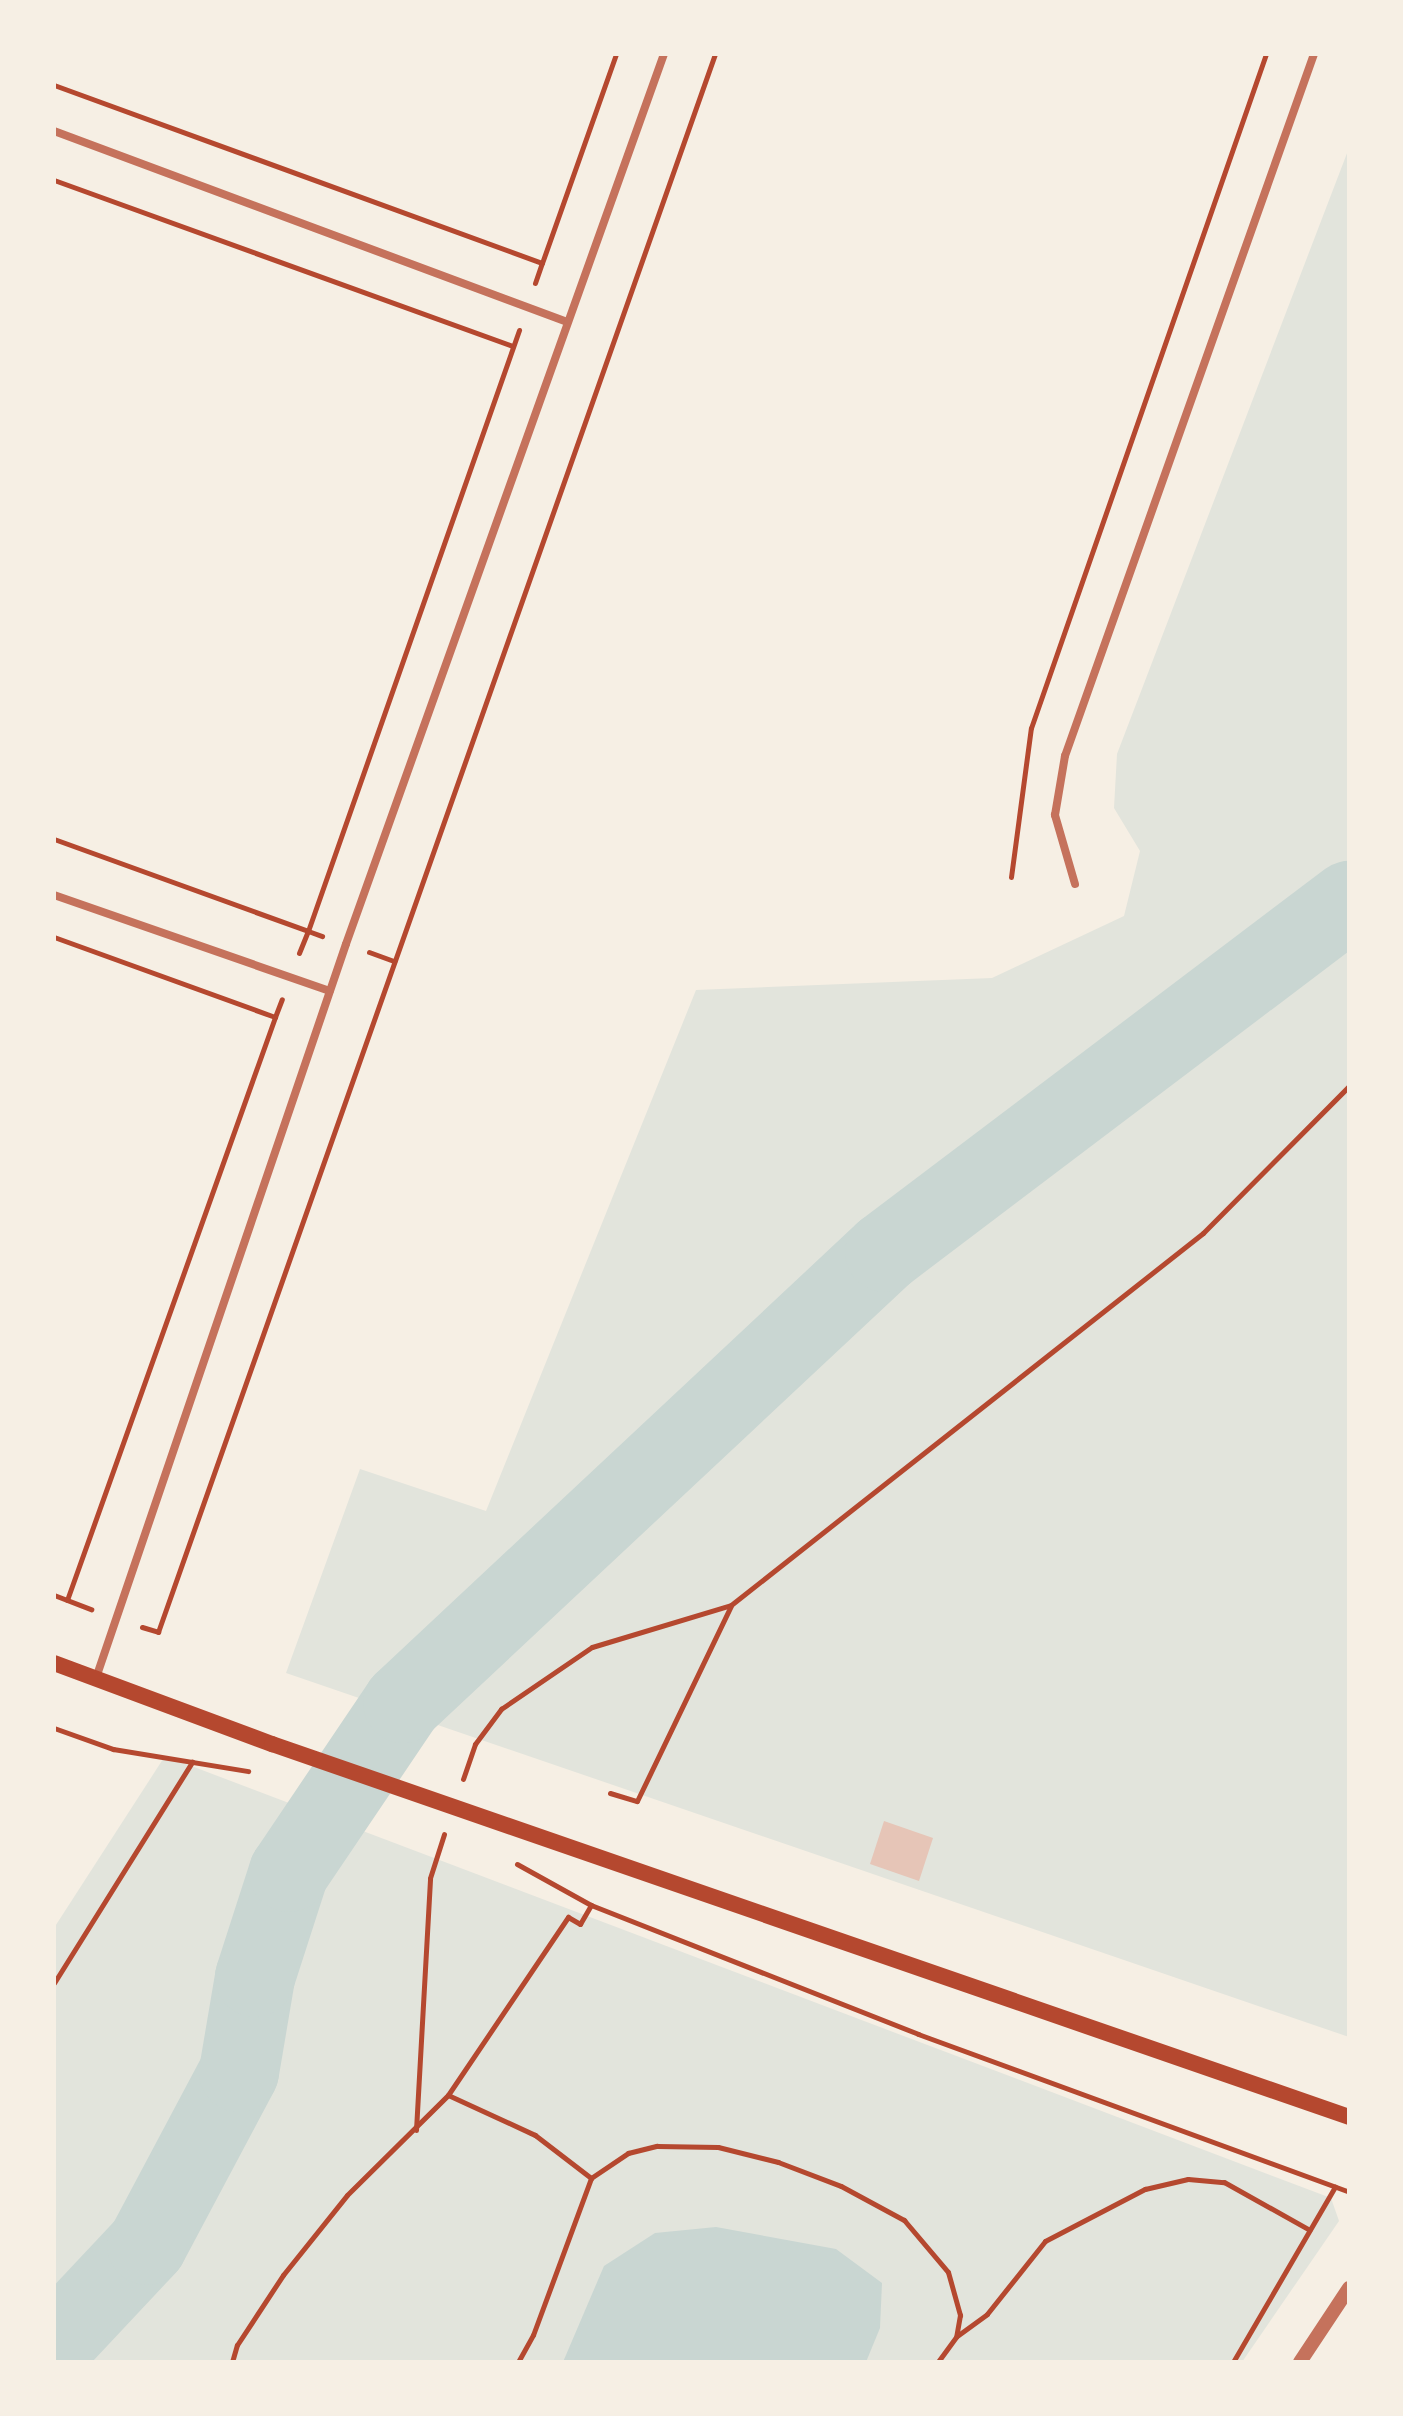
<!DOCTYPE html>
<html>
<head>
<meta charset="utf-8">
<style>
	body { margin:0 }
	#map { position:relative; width:1403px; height:2416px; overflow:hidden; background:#f6efe4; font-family:Quicksand,sans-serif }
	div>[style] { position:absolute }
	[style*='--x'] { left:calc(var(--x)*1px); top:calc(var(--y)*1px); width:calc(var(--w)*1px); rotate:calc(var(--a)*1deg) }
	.green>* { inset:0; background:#e2e4dc }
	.water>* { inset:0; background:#c9d6d2 }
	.river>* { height:80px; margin:-40px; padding:0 40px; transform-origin:40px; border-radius:40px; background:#c9d6d2 }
	.building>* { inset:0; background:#e6c5b7 }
	.path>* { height:5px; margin:-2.5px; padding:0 2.5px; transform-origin:2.5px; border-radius:2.5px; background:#b5482f }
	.minor>* { height:8px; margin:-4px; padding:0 4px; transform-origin:4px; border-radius:4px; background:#c5725c }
	.tertiary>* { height:14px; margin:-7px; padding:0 7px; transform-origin:7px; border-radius:7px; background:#c5725c }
	.secondary>* { height:16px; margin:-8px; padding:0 8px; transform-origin:8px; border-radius:8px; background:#b5482f }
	span { translate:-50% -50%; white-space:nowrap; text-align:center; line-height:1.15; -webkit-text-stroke:8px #f6efe4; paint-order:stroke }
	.frame { position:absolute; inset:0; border:56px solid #f6efe4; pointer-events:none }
</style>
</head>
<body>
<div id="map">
	<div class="green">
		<i style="clip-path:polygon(1349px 148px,1349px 2037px,286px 1673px,360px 1469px,486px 1511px,696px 990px,992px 978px,1124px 916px,1140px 851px,1114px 808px,1117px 754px)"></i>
		<i style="clip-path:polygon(165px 1756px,1331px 2198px,1339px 2221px,1242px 2362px,54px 2362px,54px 1928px)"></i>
	</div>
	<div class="water">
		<i style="clip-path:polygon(716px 2227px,836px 2249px,882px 2283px,880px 2328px,866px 2362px,563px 2362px,604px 2266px,655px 2233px)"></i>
	</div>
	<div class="river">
		<i style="--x:54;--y:2344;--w:136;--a:-46.8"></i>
		<i style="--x:147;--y:2245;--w:196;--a:-62"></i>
		<i style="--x:239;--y:2072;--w:96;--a:-80.4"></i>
		<i style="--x:255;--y:1977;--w:110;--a:-72.1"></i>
		<i style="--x:289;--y:1872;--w:204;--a:-56"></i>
		<i style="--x:403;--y:1703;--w:660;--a:-43.1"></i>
		<i style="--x:885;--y:1252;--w:582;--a:-37.11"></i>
	</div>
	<div class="building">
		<i style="clip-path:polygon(884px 1821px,933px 1838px,919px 1881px,870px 1864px)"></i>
	</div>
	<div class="path">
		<i style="--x:54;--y:85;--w:519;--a:20.04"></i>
		<i style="--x:542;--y:263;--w:222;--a:-70.5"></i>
		<i style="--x:54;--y:180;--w:488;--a:19.9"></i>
		<i style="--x:535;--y:283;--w:21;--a:-71"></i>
		<i style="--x:54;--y:839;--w:270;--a:19.9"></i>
		<i style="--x:308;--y:931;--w:637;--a:-70.65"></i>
		<i style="--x:1011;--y:877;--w:150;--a:-82.4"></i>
		<i style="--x:1031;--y:728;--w:714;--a:-70.78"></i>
		<i style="--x:54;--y:937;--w:235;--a:19.9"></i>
		<i style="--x:275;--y:1017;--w:19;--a:-69"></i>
		<i style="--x:369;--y:952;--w:27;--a:20"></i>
		<i style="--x:299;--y:953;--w:24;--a:-68"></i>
		<i style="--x:308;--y:931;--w:15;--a:20"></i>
		<i style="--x:54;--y:1595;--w:40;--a:21"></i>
		<i style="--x:67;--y:1600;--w:619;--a:-70.36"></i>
		<i style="--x:142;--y:1627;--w:17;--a:17"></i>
		<i style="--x:158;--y:1632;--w:1673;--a:-70.56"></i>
		<i style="--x:54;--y:1728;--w:63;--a:19.6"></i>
		<i style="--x:113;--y:1749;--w:137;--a:9.3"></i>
		<i style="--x:463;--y:1779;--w:37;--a:-71"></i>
		<i style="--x:475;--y:1744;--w:44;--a:-53.4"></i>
		<i style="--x:501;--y:1709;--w:110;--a:-34.3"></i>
		<i style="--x:592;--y:1647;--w:145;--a:-16.8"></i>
		<i style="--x:731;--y:1605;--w:601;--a:-38.24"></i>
		<i style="--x:1203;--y:1233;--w:207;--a:-45.2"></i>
		<i style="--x:610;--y:1793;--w:28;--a:17"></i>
		<i style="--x:637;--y:1801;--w:216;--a:-64.3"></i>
		<i style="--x:517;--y:1864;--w:85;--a:29"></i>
		<i style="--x:591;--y:1905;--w:352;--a:21.5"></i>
		<i style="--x:918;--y:2034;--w:459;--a:20.1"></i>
		<i style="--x:54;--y:1983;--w:261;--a:-58"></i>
		<i style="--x:448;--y:2095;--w:96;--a:24.7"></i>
		<i style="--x:535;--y:2135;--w:71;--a:37.5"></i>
		<i style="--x:416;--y:2130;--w:252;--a:-86.8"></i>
		<i style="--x:430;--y:1878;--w:46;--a:-72.3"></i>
		<i style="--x:957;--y:2336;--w:37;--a:-36"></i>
		<i style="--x:987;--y:2314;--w:93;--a:-51.5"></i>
		<i style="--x:1045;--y:2241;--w:113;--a:-27.5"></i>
		<i style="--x:1145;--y:2189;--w:44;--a:-13.1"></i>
		<i style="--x:1188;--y:2179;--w:36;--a:5"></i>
		<i style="--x:1224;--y:2182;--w:98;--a:29.2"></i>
		<i style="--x:232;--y:2362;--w:18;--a:-74"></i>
		<i style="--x:237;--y:2345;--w:84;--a:-56.7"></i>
		<i style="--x:283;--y:2275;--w:102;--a:-51.3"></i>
		<i style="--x:347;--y:2195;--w:142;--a:-44.7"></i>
		<i style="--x:448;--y:2095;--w:215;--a:-56"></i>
		<i style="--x:568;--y:1917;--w:14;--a:30"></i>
		<i style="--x:580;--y:1924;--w:22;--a:-60"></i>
		<i style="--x:518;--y:2362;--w:31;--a:-61"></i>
		<i style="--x:533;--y:2335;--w:167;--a:-69.7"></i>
		<i style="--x:591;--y:2178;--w:45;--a:-34"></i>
		<i style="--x:628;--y:2153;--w:30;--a:-14"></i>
		<i style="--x:657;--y:2146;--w:61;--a:0.9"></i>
		<i style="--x:718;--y:2147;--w:62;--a:14"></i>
		<i style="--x:778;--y:2162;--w:67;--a:20.9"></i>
		<i style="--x:841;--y:2186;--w:72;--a:28.4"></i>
		<i style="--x:904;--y:2220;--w:68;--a:49.8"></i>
		<i style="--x:948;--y:2272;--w:45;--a:74.4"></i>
		<i style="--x:960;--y:2315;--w:22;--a:100"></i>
		<i style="--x:956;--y:2337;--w:31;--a:126"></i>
		<i style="--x:1233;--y:2362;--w:203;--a:-59.8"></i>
	</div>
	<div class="minor">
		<i style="--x:54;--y:131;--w:547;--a:20.42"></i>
		<i style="--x:1075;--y:884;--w:72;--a:-106.2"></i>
		<i style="--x:1055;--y:815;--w:60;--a:-80.4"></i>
		<i style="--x:1065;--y:756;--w:745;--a:-70.47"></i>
		<i style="--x:54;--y:895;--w:292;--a:19.2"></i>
		<i style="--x:96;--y:1678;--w:775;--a:-71.19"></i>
		<i style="--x:346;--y:944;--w:945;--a:-70.34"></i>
	</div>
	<div class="tertiary">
		<i style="--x:1300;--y:2362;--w:89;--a:-56.5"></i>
	</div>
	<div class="secondary">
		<i style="--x:54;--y:1663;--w:233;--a:20.4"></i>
		<i style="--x:272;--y:1744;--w:1140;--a:19.1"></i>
	</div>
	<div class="frame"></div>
</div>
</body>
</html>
